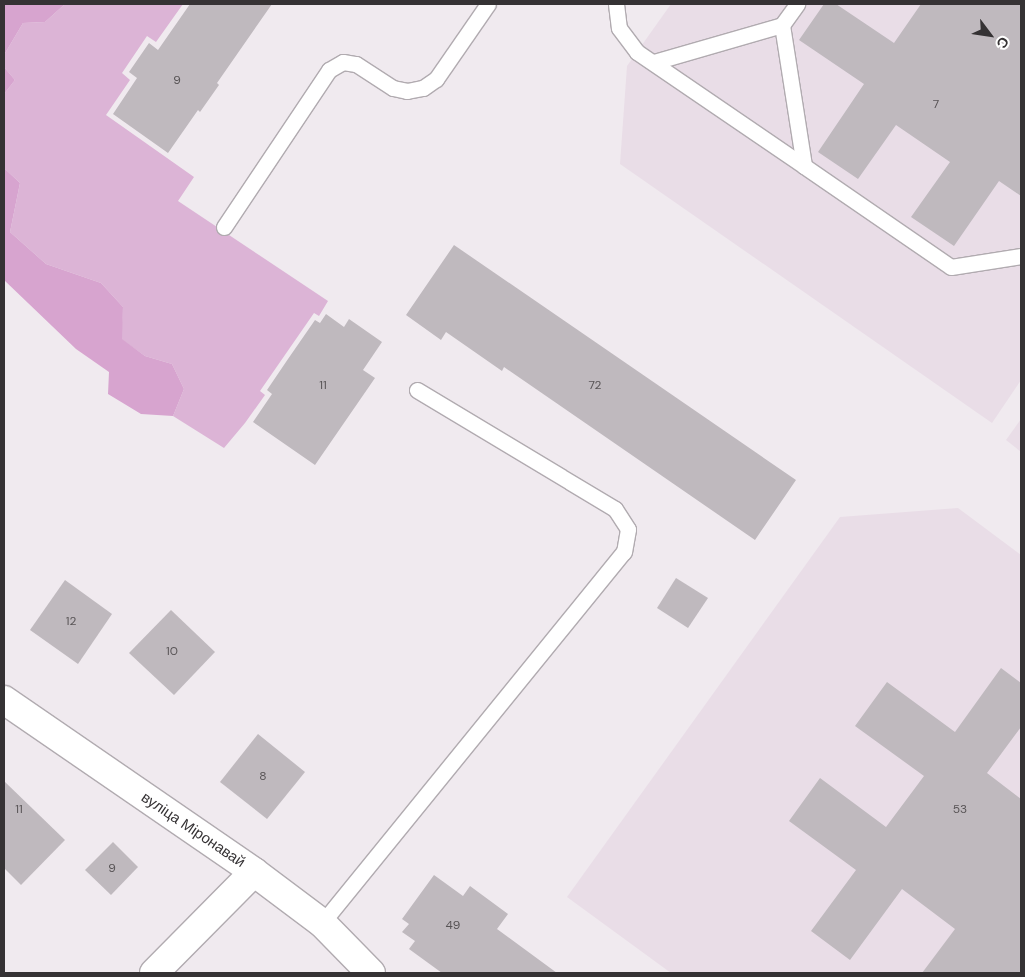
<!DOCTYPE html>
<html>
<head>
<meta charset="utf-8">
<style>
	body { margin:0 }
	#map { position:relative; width:1025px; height:977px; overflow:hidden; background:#f0eaef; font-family:"DM Sans",sans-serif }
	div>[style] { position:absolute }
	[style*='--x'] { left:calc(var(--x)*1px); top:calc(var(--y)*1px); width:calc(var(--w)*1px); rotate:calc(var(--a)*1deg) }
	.built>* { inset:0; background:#e9dde7 }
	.green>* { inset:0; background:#dcb4d6 }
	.forest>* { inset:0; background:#d7a4cf }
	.building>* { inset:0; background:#bfb9be }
	.roads { filter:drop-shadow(1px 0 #b1abb0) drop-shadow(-1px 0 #b1abb0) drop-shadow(0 1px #b1abb0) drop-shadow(0 -1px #b1abb0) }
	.service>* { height:15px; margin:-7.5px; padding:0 7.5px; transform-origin:7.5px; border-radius:7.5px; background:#fff }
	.minor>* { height:28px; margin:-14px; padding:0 14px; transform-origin:14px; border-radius:14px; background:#fff }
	span { translate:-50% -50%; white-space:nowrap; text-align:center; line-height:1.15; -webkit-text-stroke:5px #fff; paint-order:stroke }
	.number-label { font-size:12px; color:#585456 }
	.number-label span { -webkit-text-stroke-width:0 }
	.street-label { font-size:15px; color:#353234 }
	.frame { position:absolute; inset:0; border:5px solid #353234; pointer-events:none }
	.north { position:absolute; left:965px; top:10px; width:50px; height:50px; -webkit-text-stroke:4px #fff; paint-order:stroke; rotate:121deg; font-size:14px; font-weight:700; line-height:20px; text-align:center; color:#353234 }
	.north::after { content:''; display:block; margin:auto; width:18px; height:22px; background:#353234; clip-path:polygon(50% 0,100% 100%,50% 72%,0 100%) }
</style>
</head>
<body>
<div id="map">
	<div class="built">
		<i style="clip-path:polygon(671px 4px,1021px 4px,1021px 380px,992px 423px,620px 164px,627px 66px)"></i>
		<i style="clip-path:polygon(1021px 419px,1021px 452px,1006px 440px)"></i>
		<i style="clip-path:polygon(958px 508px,1021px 555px,1021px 973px,671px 973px,567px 897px,840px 517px)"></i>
	</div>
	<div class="green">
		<i style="clip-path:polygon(65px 4px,183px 4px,156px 42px,147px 36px,122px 73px,130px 80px,106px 115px,194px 177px,178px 201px,328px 301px,319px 316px,314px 313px,260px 391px,265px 395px,245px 423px,224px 448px,173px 416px,184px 389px,172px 364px,145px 356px,121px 339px,123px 307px,101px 283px,46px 264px,10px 232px,20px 183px,4px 168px,4px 94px,15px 80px,4px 67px,4px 55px,23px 23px,45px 22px)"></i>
	</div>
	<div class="forest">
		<i style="clip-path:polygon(4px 4px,65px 4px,45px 22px,23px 23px,4px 55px)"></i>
		<i style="clip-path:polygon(4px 67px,15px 80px,4px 94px)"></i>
		<i style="clip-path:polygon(4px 168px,20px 183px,10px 232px,46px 264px,101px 283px,123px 307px,122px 339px,145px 356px,172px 364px,184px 389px,173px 416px,141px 414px,108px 394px,109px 372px,76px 349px,4px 280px)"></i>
	</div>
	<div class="building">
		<i style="clip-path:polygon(190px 4px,272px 4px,217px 83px,219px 85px,200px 112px,198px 110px,168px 153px,113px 114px,137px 78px,129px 72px,149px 43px,158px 50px)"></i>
		<i style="clip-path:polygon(824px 4px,836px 4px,894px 43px,921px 4px,1021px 4px,1021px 196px,999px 181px,954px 246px,911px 217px,950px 162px,896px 125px,858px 179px,818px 152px,864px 84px,799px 40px)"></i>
		<i style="clip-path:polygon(454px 245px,796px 480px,755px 540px,504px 367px,502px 371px,446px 332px,441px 340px,406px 315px)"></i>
		<i style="clip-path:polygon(326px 314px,344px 327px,349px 319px,382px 342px,363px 370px,375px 378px,315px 465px,253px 422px,272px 394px,267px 390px,288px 359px,315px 320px,320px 323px)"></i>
		<i style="clip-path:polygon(676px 578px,708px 598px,688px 628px,657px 608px)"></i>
		<i style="clip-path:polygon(65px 580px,112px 614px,78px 664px,30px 630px)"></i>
		<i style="clip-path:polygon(171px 610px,215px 652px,174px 695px,129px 653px)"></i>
		<i style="clip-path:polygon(1001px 668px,1021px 683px,1021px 727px,987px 773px,1021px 799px,1021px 973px,922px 973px,955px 929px,902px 889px,850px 960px,811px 931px,856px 870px,789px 821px,820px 778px,886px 827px,924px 776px,855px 726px,887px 682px,955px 732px)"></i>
		<i style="clip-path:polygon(258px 734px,305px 772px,267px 819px,220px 782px)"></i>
		<i style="clip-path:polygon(4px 781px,65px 840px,21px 885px,4px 868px)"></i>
		<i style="clip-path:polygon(113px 842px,138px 867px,111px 895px,85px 870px)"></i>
		<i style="clip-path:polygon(434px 875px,463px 896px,470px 886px,508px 914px,497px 929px,557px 973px,442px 973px,409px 949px,415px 941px,402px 932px,409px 924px,402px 919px)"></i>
	</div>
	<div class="roads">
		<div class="service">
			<i style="--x:616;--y:4;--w:24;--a:83"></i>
			<i style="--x:619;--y:28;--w:30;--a:53"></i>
			<i style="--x:637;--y:52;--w:202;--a:34.3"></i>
			<i style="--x:782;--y:25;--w:143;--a:81.1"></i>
			<i style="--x:804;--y:166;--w:178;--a:34.5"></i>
			<i style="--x:951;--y:267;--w:71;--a:-8.9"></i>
			<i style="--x:654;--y:62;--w:133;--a:-16.1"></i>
			<i style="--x:782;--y:25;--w:26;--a:-54"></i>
			<i style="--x:224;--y:227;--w:189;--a:-56.2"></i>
			<i style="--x:329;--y:70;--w:16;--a:-30"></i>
			<i style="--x:343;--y:62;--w:13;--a:9"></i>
			<i style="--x:356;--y:64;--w:44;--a:33"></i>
			<i style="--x:393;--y:88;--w:14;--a:12"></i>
			<i style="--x:407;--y:91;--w:16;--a:-11"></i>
			<i style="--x:423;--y:88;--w:16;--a:-35"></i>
			<i style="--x:436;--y:79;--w:91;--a:-55.3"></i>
			<i style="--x:322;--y:923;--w:478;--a:-50.9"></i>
			<i style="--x:624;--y:552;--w:23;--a:-80"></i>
			<i style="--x:628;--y:529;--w:24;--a:-123"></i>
			<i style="--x:615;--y:509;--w:231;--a:-149"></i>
		</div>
		<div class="minor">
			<i style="--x:4;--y:700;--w:303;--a:34.5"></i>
			<i style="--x:254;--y:872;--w:85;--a:36.9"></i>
			<i style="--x:322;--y:923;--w:70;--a:45.6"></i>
			<i style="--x:154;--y:973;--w:142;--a:-45.3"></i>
		</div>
	</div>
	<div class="number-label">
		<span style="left:177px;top:81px">9</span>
		<span style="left:936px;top:105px">7</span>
		<span style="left:323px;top:386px">11</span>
		<span style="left:595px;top:386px">72</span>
		<span style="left:71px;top:622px">12</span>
		<span style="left:172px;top:652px">10</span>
		<span style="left:263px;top:777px">8</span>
		<span style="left:19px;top:810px">11</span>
		<span style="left:960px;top:810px">53</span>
		<span style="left:112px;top:869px">9</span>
		<span style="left:453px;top:926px">49</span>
	</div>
	<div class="street-label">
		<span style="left:193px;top:830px;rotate:34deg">вуліца Міронавай</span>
	</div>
	<div class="frame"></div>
	<div class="north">С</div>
</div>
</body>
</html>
